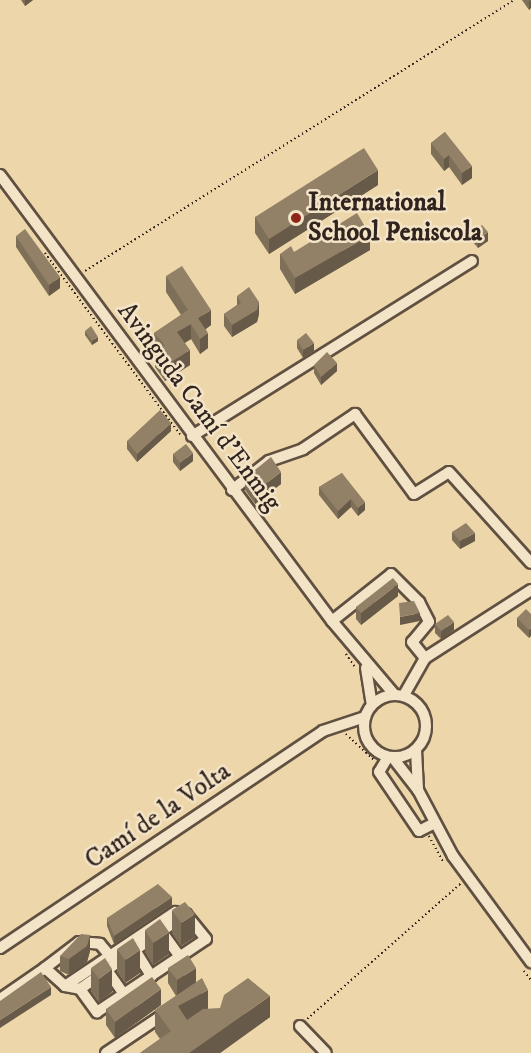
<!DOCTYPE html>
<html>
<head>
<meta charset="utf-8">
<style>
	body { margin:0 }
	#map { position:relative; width:531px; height:1053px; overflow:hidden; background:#edd6aa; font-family:"IM FELL DW Pica",serif }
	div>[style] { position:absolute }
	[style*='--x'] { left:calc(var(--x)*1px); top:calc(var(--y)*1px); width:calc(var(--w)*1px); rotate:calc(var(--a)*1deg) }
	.path>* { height:1.5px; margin-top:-0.75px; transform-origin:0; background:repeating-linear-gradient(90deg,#31241e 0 1.5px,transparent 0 4.5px) }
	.roads { filter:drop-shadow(2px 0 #605041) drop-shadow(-2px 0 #605041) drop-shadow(0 2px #605041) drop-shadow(0 -2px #605041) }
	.minor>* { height:10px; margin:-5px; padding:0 5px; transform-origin:5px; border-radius:5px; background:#f3e4c8 }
	.minor>.ring { margin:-5px; padding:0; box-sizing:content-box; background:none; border:10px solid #f3e4c8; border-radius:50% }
	.wall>* { inset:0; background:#7e6f59 }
	.shaded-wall>* { inset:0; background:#675a48 }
	.building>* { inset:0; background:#938167 }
	.dots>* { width:16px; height:16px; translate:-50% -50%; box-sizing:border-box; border:3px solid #f3e4c8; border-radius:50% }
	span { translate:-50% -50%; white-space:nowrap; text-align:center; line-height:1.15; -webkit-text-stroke:5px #f3e4c8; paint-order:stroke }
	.poi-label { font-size:26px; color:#31241e; font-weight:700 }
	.left { translate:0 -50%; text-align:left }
	.street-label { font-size:26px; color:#31241e }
</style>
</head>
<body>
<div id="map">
	<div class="path">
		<i style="--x:45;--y:253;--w:229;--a:53.3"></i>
		<i style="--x:85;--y:271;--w:507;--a:-32.28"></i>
		<i style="--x:346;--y:654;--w:16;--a:55"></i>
		<i style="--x:346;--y:734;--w:38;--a:43"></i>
		<i style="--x:429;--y:836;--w:29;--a:61"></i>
		<i style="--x:524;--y:971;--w:11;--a:52"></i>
		<i style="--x:307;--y:1019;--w:205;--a:-41.4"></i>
	</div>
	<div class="roads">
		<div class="minor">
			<i style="--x:0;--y:175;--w:556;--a:53.34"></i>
			<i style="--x:332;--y:621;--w:96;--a:49.7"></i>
			<i style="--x:192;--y:436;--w:330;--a:-32"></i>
			<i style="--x:232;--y:490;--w:47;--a:-38.1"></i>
			<i style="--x:269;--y:461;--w:36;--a:-19"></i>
			<i style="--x:303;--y:449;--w:63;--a:-33.9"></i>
			<i style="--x:355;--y:414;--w:99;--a:53.6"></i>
			<i style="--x:414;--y:494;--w:41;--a:-32.2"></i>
			<i style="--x:449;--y:472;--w:122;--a:48"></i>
			<i style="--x:332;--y:621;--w:75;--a:-38.5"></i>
			<i style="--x:391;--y:574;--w:40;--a:45"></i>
			<i style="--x:419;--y:602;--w:22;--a:63"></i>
			<i style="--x:429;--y:622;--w:26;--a:130"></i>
			<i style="--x:412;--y:642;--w:21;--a:51"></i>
			<i style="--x:366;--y:668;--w:36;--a:81"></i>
			<i class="ring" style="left:364px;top:695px;width:52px;height:52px"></i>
			<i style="--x:404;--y:695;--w:43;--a:-60.4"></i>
			<i style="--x:425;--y:658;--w:126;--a:-32.7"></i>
			<i style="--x:416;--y:750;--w:40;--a:87.1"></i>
			<i style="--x:388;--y:757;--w:17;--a:121"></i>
			<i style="--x:379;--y:772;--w:71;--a:55.9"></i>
			<i style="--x:419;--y:831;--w:16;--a:-27"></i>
			<i style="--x:393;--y:758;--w:41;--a:52"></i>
			<i style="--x:418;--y:790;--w:75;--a:62.1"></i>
			<i style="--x:453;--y:856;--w:132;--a:53.7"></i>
			<i style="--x:162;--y:932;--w:31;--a:54"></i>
			<i style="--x:0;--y:948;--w:389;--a:-33.9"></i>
			<i style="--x:323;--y:731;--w:44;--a:-18.4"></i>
			<i style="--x:135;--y:950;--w:31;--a:58"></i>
			<i style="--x:45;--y:968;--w:43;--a:-37.4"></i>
			<i style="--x:79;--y:942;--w:21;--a:5"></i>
			<i style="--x:100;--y:944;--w:16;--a:50"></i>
			<i style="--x:107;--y:970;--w:29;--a:55"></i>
			<i style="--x:65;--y:986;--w:15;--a:11"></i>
			<i style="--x:80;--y:989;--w:29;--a:54"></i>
			<i style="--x:97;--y:1012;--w:131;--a:-33.8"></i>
			<i style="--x:206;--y:939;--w:32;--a:-129"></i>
			<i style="--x:186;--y:914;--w:130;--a:144.7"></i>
			<i style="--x:0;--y:999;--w:55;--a:-34.6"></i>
			<i style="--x:45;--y:968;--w:27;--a:42"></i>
			<i style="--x:65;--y:986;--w:133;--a:-33.9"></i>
			<i style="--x:300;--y:1026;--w:37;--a:46"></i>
			<i style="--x:106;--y:1053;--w:73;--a:-33.9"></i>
		</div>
	</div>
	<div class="wall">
		<i style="clip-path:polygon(21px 0,33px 0,25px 6px)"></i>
		<i style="clip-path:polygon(522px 0,531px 0,529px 10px)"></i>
		<i style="clip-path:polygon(445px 132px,472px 178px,462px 185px,449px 167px,444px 171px,431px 154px,431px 143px)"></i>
		<i style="clip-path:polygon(378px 185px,269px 254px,255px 233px,255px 217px)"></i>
		<i style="clip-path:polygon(472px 233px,488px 241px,478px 248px,472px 241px)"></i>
		<i style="clip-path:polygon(16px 236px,60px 288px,49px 296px,16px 247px)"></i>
		<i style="clip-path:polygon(370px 250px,295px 294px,280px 269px,280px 254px,294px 252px)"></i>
		<i style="clip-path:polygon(166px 276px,211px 325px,206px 329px,208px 348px,200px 354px,191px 339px,185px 343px,190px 365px,165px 381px,155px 367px,155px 351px,156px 350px,154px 348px,154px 333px,181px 315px,166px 292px)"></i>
		<i style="clip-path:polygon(237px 296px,259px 314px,257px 322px,232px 337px,224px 326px,224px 314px,237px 305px)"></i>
		<i style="clip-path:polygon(85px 331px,98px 341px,92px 345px,85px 335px)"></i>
		<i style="clip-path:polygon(297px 340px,314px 351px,303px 358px,297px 348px)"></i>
		<i style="clip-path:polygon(314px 365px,337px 371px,321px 385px,314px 373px)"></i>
		<i style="clip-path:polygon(171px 431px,137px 462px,127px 449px,127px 441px)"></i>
		<i style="clip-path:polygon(173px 454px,193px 461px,180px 471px,173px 462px)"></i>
		<i style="clip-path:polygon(342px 473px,365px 510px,358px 516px,351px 507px,338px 519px,319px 495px,319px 487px)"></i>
		<i style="clip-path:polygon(245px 478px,281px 484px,255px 504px,245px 490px)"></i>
		<i style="clip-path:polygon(452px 532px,475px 541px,460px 549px,452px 540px)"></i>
		<i style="clip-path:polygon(398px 596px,361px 625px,356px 619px,356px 607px)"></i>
		<i style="clip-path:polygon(531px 614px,529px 638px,517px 626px,517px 618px)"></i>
		<i style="clip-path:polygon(435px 624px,454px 630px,441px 639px,435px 633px)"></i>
		<i style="clip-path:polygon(172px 905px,114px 944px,107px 926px,107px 918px)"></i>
		<i style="clip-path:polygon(172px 910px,195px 937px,181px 946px,172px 933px)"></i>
		<i style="clip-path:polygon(145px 930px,169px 954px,153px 965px,145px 952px)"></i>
		<i style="clip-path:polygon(117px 949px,140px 973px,125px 983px,117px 972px)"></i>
		<i style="clip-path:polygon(90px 951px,87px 962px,69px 975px,60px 971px,60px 956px)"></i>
		<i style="clip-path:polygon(91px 968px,112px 992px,99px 1002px,91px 991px)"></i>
		<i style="clip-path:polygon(168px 968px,196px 982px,208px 1009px,270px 1017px,220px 1053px,140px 1053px,160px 1039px,155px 1032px,155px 1010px,176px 996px,168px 983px)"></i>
		<i style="clip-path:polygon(161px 1005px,115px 1038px,106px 1025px,106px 1009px)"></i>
	</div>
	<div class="shaded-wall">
		<i style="clip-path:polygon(25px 0,33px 0,25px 6px)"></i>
		<i style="clip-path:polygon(531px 0,531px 8px,529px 10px,529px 2px)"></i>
		<i style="clip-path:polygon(449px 155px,449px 167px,444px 171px,444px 159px)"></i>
		<i style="clip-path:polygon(472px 166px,472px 178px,462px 185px,462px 173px)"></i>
		<i style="clip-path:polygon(378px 170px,378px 185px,269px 254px,269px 239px)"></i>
		<i style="clip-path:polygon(488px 232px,488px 241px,478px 248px,478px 240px)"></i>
		<i style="clip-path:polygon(370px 235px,370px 250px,295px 294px,295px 278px)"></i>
		<i style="clip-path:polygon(60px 277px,60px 288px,49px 296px,49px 285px)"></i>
		<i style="clip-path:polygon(259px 302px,259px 314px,257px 322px,232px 337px,232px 325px)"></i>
		<i style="clip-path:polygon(211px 310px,211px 325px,198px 334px,198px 318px)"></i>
		<i style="clip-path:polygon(191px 324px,191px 339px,177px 347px,177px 332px)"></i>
		<i style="clip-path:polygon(208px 333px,208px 348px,200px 354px,200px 339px)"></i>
		<i style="clip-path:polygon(98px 337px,98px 341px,92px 345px,92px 341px)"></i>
		<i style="clip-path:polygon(314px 343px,314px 351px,303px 358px,303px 350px)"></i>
		<i style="clip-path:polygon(190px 350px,190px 365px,165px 381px,165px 366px)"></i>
		<i style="clip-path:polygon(337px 363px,337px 371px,321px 385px,321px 377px)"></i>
		<i style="clip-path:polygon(171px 423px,171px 431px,137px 462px,137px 454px)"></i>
		<i style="clip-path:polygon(193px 453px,193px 461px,180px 471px,180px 463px)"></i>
		<i style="clip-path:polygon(281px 472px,281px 484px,255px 504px,255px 492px)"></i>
		<i style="clip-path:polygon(351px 499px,351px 507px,338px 519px,338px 511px)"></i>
		<i style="clip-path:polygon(365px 502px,365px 510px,358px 516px,358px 508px)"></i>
		<i style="clip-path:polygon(475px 533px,475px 541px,460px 549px,460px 541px)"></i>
		<i style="clip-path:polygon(398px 584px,398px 596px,361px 625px,361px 613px)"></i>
		<i style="clip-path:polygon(420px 613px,420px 621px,400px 625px,400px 617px)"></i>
		<i style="clip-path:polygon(454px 622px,454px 630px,441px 639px,441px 631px)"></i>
		<i style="clip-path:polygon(531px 628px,531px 636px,529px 638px,529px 630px)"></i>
		<i style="clip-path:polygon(172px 897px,172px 905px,114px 944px,114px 936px)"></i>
		<i style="clip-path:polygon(195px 914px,195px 937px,181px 946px,181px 923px)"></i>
		<i style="clip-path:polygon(169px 932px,169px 954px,153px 965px,153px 943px)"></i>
		<i style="clip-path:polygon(90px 935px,90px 951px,87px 962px,69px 975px,69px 959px)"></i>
		<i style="clip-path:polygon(140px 950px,140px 973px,125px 983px,125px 960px)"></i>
		<i style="clip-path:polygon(196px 968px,196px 984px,177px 996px,177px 980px)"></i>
		<i style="clip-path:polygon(112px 969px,112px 992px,99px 1002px,99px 979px)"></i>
		<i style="clip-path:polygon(51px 987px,51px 995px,0 1028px,0 1020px)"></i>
		<i style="clip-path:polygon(161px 989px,161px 1005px,115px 1038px,115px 1022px)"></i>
		<i style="clip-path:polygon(208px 990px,208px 1012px,178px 1028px,178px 1006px)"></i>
		<i style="clip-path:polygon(270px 996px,270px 1017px,220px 1053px,189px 1053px)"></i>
	</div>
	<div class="building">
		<i style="clip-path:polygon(445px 132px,472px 166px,462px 173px,449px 155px,444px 159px,431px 143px)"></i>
		<i style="clip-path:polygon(364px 148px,378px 170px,269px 239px,255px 217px)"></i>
		<i style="clip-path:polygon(357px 213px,370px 235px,295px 278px,280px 254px,291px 246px,294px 252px)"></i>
		<i style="clip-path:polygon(482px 225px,488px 232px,478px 240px,472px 233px)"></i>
		<i style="clip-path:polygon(25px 229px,60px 277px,49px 285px,16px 236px)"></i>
		<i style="clip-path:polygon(182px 266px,211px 310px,198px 318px,208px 333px,200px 339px,191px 324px,177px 332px,190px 350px,165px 366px,155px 351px,165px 345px,154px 333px,188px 310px,166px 276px)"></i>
		<i style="clip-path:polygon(249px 287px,259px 302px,257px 310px,232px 325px,224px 314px,241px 303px,237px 296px)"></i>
		<i style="clip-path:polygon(91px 326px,98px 337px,92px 341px,85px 331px)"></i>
		<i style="clip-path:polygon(306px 333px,314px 343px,303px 350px,297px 340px)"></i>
		<i style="clip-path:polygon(327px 352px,337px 363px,321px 377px,314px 365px)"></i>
		<i style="clip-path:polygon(160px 410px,171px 423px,137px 454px,127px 441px)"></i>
		<i style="clip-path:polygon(186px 444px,193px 453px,180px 463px,173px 454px)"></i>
		<i style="clip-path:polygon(271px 457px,281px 472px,255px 492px,245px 478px)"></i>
		<i style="clip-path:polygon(342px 473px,365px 502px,358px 508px,351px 499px,338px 511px,319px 487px)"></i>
		<i style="clip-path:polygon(466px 523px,475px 533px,460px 541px,452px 532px)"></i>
		<i style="clip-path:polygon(393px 578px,398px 584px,361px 613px,356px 607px)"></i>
		<i style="clip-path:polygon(414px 601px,420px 613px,400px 617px,399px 603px)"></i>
		<i style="clip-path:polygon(526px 609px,531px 614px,531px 628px,529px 630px,517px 618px)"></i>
		<i style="clip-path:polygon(448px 615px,454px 622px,441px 631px,435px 624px)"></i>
		<i style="clip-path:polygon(158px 884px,172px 897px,114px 936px,107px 918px)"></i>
		<i style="clip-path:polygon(185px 902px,195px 914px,181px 923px,172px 910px)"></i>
		<i style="clip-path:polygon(160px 919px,169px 932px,153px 943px,145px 930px)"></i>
		<i style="clip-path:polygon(81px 934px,90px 935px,87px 946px,69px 959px,60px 956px)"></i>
		<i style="clip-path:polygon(133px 938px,140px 950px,125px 960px,117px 949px)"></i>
		<i style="clip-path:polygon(188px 955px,196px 968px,177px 980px,168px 968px)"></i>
		<i style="clip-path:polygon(105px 958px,112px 969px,99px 979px,91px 968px)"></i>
		<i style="clip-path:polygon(41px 972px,51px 987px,0 1020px,0 1001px)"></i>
		<i style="clip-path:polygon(152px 977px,161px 989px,115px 1022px,106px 1009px)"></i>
		<i style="clip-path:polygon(202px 978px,208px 990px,178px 1006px,187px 1020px,203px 1009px,220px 1008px,224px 995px,248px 978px,270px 996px,189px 1053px,140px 1053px,171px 1031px,155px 1010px)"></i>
	</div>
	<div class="dots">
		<i style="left:296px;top:218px;background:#8f2418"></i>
	</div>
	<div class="poi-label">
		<span class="left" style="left:308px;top:218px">International<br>School Peniscola</span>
	</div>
	<div class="street-label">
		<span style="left:199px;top:407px;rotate:53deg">Avinguda Camí d'Enmig</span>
		<span style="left:158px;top:816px;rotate:-34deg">Camí de la Volta</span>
	</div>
</div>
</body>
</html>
